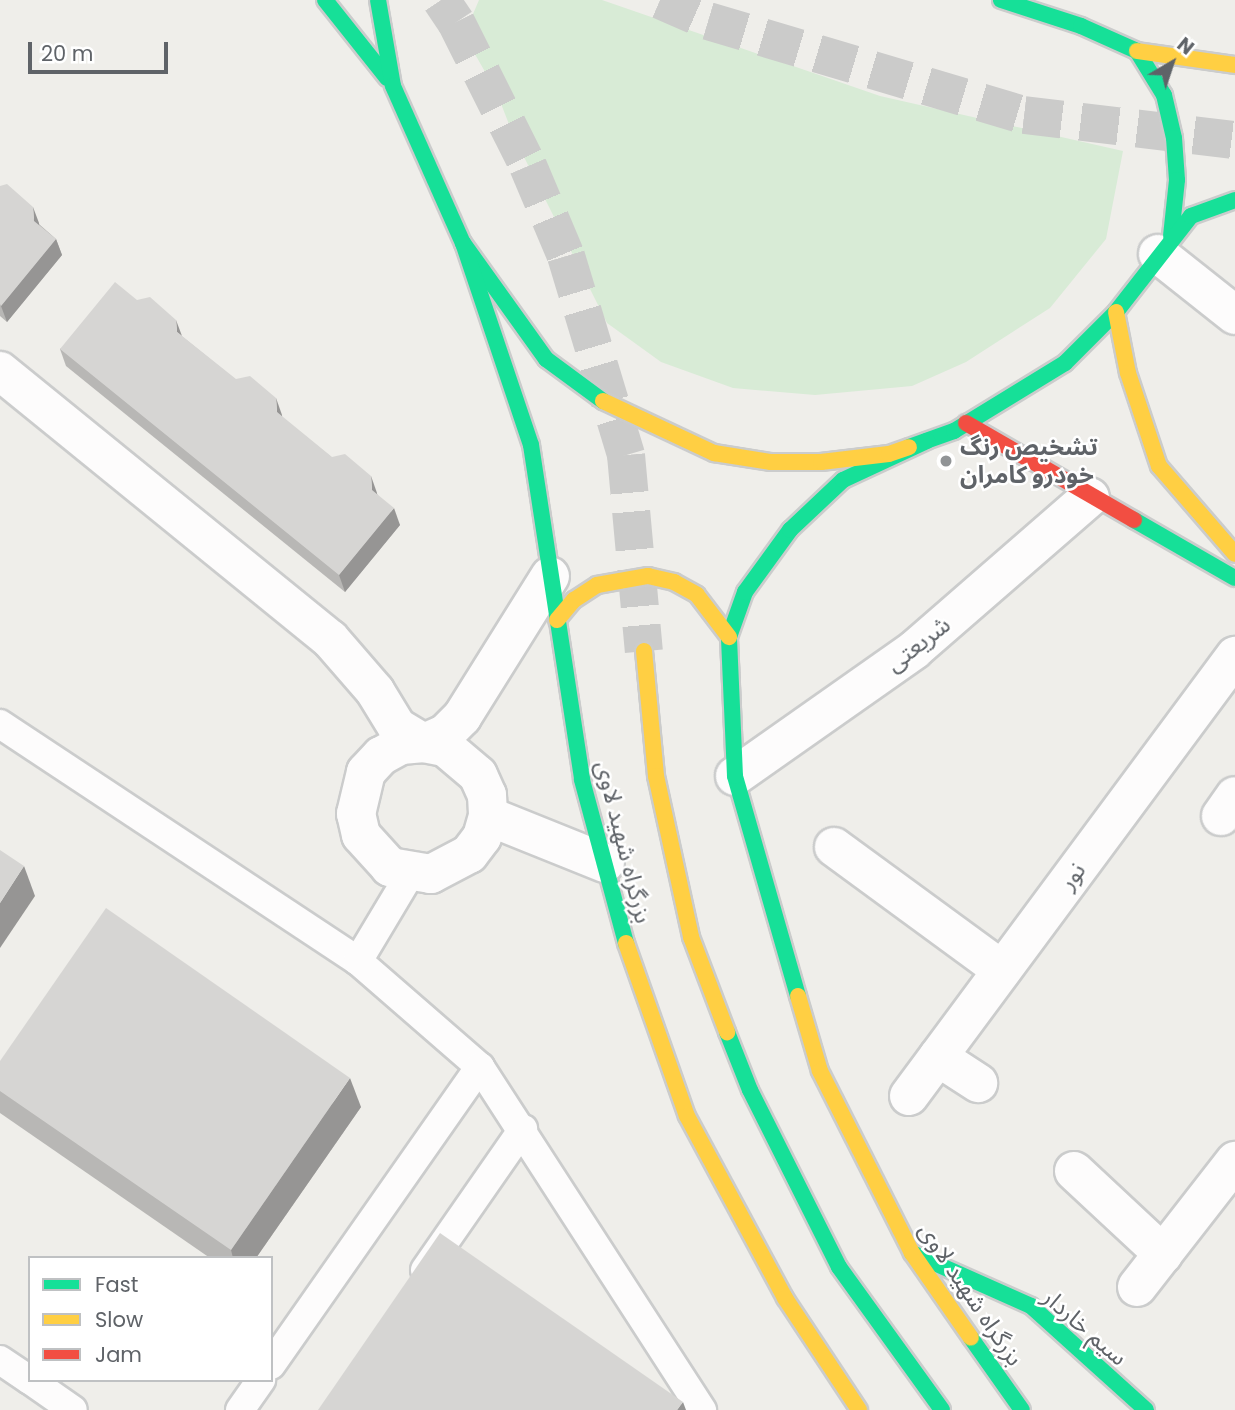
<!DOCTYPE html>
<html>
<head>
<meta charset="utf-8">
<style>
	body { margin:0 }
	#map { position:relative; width:1235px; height:1410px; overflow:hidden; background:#efeeea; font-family:Poppins,"Noto Sans Arabic",sans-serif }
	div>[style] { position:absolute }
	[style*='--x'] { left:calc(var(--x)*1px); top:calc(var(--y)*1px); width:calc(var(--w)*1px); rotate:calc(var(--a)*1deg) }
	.green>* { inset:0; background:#d8ebd6 }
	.primary-tunnel>* { height:38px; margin-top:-19px; transform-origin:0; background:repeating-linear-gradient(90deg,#cbcbca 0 38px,transparent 0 57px) }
	.roads { filter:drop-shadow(2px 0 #cbcccc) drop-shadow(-2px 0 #cbcccc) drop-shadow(0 2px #cbcccc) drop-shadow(0 -2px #cbcccc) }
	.lane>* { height:28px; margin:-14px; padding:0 14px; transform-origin:14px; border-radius:14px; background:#fdfcfc }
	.street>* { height:38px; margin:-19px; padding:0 19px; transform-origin:19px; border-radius:19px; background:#fdfcfc }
	.fast>* { height:16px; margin:-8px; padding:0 8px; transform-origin:8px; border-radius:8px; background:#16e098 }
	.slow>* { height:16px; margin:-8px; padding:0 8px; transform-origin:8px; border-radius:8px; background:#ffcf43 }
	.jam>* { height:16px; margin:-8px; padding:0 8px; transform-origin:8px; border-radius:8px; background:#f24e42 }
	.wall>* { inset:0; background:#b8b7b5 }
	.shaded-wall>* { inset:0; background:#969594 }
	.building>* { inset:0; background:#d6d5d3 }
	.dots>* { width:19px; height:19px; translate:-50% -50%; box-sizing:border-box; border:4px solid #fff; border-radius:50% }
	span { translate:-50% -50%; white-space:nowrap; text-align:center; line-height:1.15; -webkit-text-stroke:5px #fff; paint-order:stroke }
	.poi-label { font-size:24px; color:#5f6368; font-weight:700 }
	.left { translate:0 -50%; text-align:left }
	.street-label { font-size:24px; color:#5f6368 }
	.legend { position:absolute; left:28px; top:1256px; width:245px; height:126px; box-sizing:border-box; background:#fff; border:2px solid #bfc1c3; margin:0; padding:9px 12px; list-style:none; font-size:21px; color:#5f6368 }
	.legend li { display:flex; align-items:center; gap:14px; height:35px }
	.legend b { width:35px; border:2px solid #bfc1c3 }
	.north { position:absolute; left:1137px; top:28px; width:70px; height:70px; -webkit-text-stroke:5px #fff; paint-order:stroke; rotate:39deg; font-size:19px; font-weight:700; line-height:28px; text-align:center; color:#5f6368 }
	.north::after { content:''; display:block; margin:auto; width:24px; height:32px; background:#5f6368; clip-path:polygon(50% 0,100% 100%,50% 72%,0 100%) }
	.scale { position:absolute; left:28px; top:42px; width:140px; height:32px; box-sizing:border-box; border:4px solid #5f6368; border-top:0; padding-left:9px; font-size:21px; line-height:24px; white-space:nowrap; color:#5f6368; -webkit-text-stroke:5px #fff; paint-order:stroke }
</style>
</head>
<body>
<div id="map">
	<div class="green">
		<i style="clip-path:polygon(479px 0,602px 0,880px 96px,1123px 151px,1106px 239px,1050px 308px,966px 362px,912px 386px,815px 395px,733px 388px,661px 362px,607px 323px,514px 137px,496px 91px,464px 35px)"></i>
	</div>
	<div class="primary-tunnel">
		<i style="--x:441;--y:0;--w:27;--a:56"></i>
		<i style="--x:456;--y:22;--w:161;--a:63.4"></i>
		<i style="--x:528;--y:166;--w:98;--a:67.1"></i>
		<i style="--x:566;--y:256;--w:208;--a:73.2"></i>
		<i style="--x:626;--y:455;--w:197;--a:84.8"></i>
		<i style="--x:660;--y:0;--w:52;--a:23.6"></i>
		<i style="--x:708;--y:21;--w:330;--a:16.6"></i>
		<i style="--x:1024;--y:115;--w:212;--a:6.8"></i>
	</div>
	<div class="roads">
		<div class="lane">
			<i style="--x:0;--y:724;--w:429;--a:33.5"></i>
			<i style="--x:358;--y:961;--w:162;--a:41"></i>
			<i style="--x:480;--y:1067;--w:409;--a:57.1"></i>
			<i style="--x:358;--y:961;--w:101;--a:-59.1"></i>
			<i style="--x:425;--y:1270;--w:172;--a:-55.2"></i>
			<i style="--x:0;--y:1360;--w:36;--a:34"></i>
			<i style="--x:271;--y:1365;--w:364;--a:-55"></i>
			<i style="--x:30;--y:1380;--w:52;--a:34.9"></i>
			<i style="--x:240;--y:1410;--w:37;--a:-55"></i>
		</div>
		<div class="street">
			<i style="--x:1158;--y:254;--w:98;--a:38.4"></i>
			<i style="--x:0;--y:371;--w:425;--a:39.1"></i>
			<i style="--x:330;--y:639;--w:69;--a:49.1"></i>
			<i style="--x:375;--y:691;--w:42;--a:58.6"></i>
			<i style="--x:397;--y:727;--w:31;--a:31"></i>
			<i style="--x:424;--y:743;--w:21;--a:11"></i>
			<i style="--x:445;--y:747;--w:43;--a:40.3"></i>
			<i style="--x:478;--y:775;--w:22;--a:66"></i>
			<i style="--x:487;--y:795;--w:21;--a:87"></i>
			<i style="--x:488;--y:816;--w:22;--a:106"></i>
			<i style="--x:482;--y:837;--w:21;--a:127"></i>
			<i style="--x:469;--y:854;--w:43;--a:152.2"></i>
			<i style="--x:431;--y:874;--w:42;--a:-170.3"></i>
			<i style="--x:390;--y:867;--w:43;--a:-132.2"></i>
			<i style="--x:361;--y:835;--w:22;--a:-103"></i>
			<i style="--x:356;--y:814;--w:43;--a:-76.6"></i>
			<i style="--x:366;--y:772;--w:22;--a:-47"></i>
			<i style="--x:381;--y:756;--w:23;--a:-29"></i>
			<i style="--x:401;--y:745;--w:23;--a:-5"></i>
			<i style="--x:424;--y:743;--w:24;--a:-24"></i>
			<i style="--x:446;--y:733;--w:23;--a:-45"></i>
			<i style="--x:462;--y:717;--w:166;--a:-58"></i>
			<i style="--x:735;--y:776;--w:219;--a:-35.1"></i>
			<i style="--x:914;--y:650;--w:233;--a:-41"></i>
			<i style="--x:488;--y:816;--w:126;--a:21.9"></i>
			<i style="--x:1221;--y:816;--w:24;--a:-55"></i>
			<i style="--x:834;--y:847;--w:208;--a:36.2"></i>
			<i style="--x:938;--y:1057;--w:48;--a:33"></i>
			<i style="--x:909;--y:1096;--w:548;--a:-53.46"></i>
			<i style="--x:1074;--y:1171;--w:122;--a:43"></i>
			<i style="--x:1137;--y:1287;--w:160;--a:-52.1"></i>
		</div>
		<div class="fast">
			<i style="--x:325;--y:0;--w:100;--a:51.5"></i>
			<i style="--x:378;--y:0;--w:87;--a:80.1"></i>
			<i style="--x:393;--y:86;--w:172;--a:66"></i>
			<i style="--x:463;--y:243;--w:143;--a:54.4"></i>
			<i style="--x:546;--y:359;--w:71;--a:36.4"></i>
			<i style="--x:1001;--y:0;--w:84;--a:18"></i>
			<i style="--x:1081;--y:26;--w:61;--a:24.1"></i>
			<i style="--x:1137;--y:51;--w:52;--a:58.5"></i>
			<i style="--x:1164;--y:95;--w:44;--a:76.9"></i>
			<i style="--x:1174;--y:138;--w:42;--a:85.9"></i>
			<i style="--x:1177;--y:180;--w:56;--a:96.1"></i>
			<i style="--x:463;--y:243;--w:213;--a:71.4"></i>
			<i style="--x:531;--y:445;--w:339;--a:81.3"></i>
			<i style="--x:582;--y:780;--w:169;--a:74.9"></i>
			<i style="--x:909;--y:447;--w:48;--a:-19.6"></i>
			<i style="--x:954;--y:431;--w:130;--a:-31.5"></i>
			<i style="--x:1065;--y:363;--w:72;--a:-45"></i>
			<i style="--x:1116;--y:312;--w:122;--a:-52"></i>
			<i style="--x:1191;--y:216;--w:47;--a:-20"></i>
			<i style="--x:1134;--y:520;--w:116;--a:29.9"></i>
			<i style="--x:798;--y:996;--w:229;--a:-106"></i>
			<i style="--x:735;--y:776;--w:139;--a:-92.5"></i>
			<i style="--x:729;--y:637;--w:48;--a:-70.4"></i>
			<i style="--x:745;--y:592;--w:77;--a:-54"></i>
			<i style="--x:790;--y:530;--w:73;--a:-43.3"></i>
			<i style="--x:843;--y:480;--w:93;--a:-24.9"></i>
			<i style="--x:727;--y:1032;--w:62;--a:68.4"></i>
			<i style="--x:750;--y:1090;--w:198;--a:63.3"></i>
			<i style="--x:839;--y:1267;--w:176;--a:54.2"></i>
			<i style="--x:912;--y:1253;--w:130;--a:24"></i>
			<i style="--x:1031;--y:1306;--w:155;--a:42.1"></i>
			<i style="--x:971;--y:1338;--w:88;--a:54.7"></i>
		</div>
		<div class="slow">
			<i style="--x:1137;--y:51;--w:99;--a:8.1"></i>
			<i style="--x:1116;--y:312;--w:62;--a:78.9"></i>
			<i style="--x:1128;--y:373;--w:98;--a:71.6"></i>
			<i style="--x:1159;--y:466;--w:116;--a:49.2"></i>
			<i style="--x:603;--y:401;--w:123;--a:25.1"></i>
			<i style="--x:714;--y:453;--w:58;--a:9"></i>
			<i style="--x:771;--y:462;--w:50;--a:0"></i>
			<i style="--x:821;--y:462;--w:68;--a:-6.7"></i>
			<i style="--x:889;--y:454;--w:21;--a:-19"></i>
			<i style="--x:557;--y:620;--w:26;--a:-50"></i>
			<i style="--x:574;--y:600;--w:27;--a:-33"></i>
			<i style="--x:597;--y:585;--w:52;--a:-10"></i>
			<i style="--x:648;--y:576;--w:27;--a:13"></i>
			<i style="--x:674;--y:582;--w:26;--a:29"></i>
			<i style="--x:697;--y:595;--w:53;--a:52.7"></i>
			<i style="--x:644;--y:651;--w:126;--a:84.5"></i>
			<i style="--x:656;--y:776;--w:165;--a:77.7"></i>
			<i style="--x:691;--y:937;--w:102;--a:69.2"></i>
			<i style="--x:626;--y:943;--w:183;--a:70.6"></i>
			<i style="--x:687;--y:1116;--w:207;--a:61.7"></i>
			<i style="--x:785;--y:1298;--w:134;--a:56.5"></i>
			<i style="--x:798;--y:996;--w:78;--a:73.7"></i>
			<i style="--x:820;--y:1071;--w:204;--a:63.2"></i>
			<i style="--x:912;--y:1253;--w:103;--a:55.2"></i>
		</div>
		<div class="jam">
			<i style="--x:966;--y:423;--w:194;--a:30"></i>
		</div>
	</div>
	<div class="wall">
		<i style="clip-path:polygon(0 186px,39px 224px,56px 239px,62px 255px,7px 322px,0 316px)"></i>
		<i style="clip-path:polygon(137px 300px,377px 494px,400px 525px,345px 592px,66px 366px,60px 349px)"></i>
		<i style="clip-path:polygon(0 1061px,361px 1107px,256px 1258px,210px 1258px,0 1113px)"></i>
	</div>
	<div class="shaded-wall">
		<i style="clip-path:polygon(33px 207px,39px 223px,40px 237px,34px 221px)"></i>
		<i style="clip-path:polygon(56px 239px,62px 255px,7px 322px,1px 306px)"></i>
		<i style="clip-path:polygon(176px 320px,182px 336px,177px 332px)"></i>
		<i style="clip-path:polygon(276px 398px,282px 415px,283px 429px,277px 412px)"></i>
		<i style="clip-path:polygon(371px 476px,377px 493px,378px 507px,372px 490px)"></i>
		<i style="clip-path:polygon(394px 508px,400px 525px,345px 592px,339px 575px)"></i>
		<i style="clip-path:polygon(24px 866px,35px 896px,0 948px,0 903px)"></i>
		<i style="clip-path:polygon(350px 1078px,361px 1107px,256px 1258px,233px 1258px,231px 1250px)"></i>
		<i style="clip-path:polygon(683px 1402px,686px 1410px,677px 1410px)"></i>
	</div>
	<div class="building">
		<i style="clip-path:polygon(7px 184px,33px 207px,34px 221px,56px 239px,1px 306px,0 304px,0 186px)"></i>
		<i style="clip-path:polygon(115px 282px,137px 300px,150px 297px,176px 320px,177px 332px,236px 379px,250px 376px,276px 398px,277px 412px,332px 457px,345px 454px,371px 476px,372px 490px,394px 508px,339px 575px,60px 349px)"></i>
		<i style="clip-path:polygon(0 850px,24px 866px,0 903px)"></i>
		<i style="clip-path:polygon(106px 908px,350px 1078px,231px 1250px,0 1091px,0 1061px)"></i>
		<i style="clip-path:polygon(440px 1233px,683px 1402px,677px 1410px,318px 1410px)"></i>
	</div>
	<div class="dots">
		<i style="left:946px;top:461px;background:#919496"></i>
	</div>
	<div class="poi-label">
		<span class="left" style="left:960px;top:461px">تشخیص رنگ<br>خودرو کامران</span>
	</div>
	<div class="street-label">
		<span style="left:918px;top:644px;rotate:-38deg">شریعتی</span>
		<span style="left:624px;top:842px;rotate:76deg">بزرگراه شهید لاوی</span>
		<span style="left:1072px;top:876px;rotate:-53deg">نور</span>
		<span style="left:971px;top:1294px;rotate:56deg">بزرگراه شهید لاوی</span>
		<span style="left:1085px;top:1327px;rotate:41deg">سیم خاردار</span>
	</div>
	<ul class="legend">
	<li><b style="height:9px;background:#16e098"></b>Fast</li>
	<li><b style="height:9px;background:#ffcf43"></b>Slow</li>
	<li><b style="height:9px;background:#f24e42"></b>Jam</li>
	</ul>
	<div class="north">N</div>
	<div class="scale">20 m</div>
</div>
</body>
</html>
